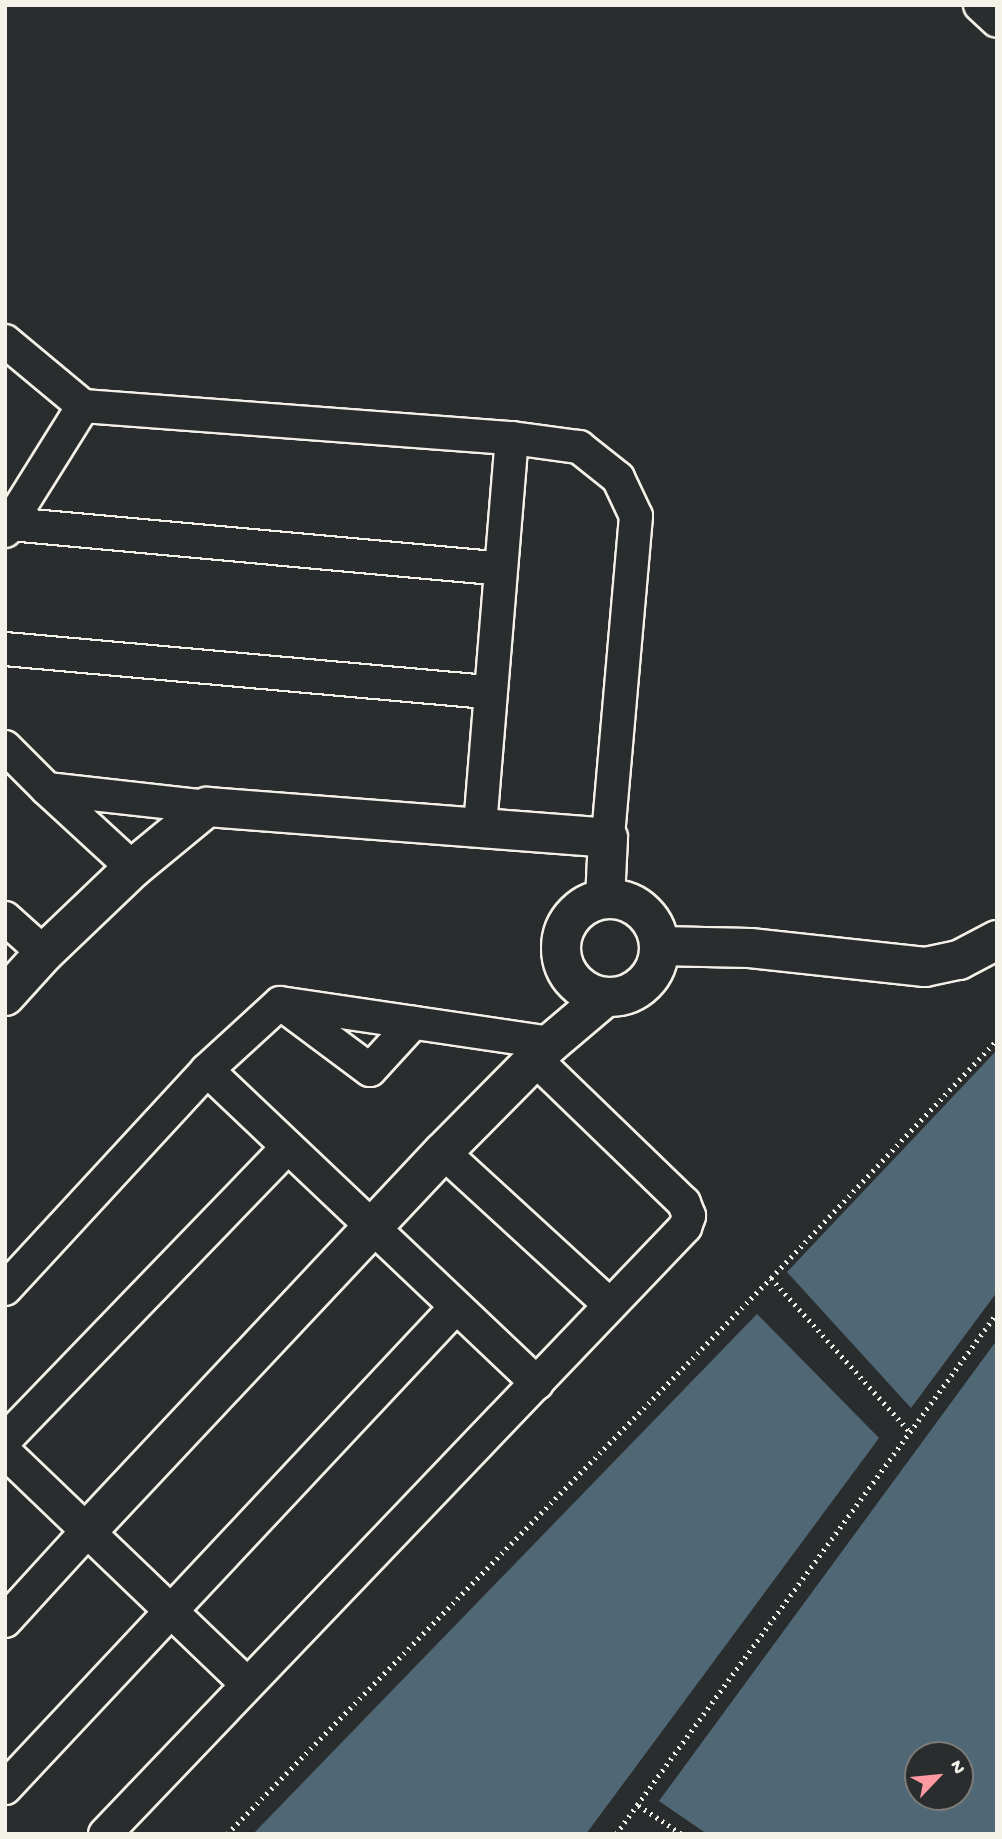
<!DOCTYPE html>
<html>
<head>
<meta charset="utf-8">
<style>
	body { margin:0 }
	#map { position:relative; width:1002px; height:1839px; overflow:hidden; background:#2a2d2e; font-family:"Gochi Hand",sans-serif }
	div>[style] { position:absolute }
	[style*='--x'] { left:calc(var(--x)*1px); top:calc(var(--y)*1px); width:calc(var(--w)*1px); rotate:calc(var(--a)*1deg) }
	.water>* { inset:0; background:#506875 }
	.path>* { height:4.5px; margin-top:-2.25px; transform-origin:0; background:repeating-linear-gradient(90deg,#f4f1e8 0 2px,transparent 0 7px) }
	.roads { filter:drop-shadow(2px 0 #f4f1e8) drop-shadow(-2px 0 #f4f1e8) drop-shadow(0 2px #f4f1e8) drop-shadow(0 -2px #f4f1e8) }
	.street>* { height:32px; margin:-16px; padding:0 16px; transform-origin:16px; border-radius:16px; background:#2a2d2e }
	.secondary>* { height:38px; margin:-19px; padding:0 19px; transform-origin:19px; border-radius:19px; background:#2a2d2e }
	.secondary>.ring { margin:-19px; padding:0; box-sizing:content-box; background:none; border:38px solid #2a2d2e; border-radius:50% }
	span { translate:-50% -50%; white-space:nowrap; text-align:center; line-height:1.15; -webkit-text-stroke:7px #2a2d2e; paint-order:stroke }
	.frame { position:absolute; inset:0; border:7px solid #f4f1e8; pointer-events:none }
	.north { position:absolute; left:904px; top:1741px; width:70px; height:70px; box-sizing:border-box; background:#2a2d2e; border:2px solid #7b7b78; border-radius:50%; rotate:64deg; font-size:19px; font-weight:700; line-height:28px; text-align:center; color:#f4f1e8 }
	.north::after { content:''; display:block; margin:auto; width:24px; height:32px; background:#ff9aa2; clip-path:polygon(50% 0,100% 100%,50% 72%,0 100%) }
</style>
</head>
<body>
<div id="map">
	<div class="water">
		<i style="clip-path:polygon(997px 1050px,997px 1292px,911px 1408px,787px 1272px)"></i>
		<i style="clip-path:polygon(757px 1314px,879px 1438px,586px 1834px,253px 1834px)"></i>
		<i style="clip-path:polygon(evenodd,997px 1340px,997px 1834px,707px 1834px,659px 1801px,997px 1340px,918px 1755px,960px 1755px,960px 1797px,918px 1797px,918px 1755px)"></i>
	</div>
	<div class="path">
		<i style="--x:771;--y:1278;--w:207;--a:47.9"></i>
		<i style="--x:227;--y:1834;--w:778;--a:-45.63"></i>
		<i style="--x:771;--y:1278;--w:328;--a:-46.5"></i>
		<i style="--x:616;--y:1834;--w:36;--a:-54"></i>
		<i style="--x:681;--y:1834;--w:53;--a:-146.6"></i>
		<i style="--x:637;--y:1805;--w:610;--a:-53.81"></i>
	</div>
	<div class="roads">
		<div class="street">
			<i style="--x:980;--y:5;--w:23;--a:43"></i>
			<i style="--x:5;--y:341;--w:102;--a:39.8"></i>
			<i style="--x:83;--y:406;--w:430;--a:4.3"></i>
			<i style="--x:512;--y:438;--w:68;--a:7.7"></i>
			<i style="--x:579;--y:447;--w:50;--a:38.5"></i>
			<i style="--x:618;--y:478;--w:42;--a:64.7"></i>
			<i style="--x:636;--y:516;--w:323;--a:95"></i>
			<i style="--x:10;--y:524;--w:492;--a:5.2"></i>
			<i style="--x:5;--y:531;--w:147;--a:-58"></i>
			<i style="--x:5;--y:649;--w:486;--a:5.1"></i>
			<i style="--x:5;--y:747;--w:59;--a:45"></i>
			<i style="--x:47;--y:789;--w:161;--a:6.4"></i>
			<i style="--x:47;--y:789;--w:117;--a:42.6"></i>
			<i style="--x:480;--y:826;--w:389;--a:-85.3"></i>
			<i style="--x:5;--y:918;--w:52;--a:41.9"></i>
			<i style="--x:280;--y:1003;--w:274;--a:8.4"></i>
			<i style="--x:284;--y:1006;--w:107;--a:36.7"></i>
			<i style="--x:370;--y:1070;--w:64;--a:-47.5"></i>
			<i style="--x:207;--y:1070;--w:455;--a:43.5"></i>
			<i style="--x:443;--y:1152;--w:226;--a:42.5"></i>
			<i style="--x:5;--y:1289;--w:298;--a:-47.3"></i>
			<i style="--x:207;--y:1070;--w:99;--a:-42.5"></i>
			<i style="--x:5;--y:1440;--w:407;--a:-46"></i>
			<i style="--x:5;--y:1452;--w:335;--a:43.8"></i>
			<i style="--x:5;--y:1621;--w:125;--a:-47.6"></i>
			<i style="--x:5;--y:1788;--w:659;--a:-46.84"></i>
			<i style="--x:105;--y:1834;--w:840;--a:-46.3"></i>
			<i style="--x:685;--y:1227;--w:12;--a:-70"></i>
			<i style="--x:689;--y:1216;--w:14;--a:-111"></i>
			<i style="--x:684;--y:1203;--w:204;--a:-136"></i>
		</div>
		<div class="secondary">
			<i class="ring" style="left:561px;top:899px;width:60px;height:60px"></i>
			<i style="--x:659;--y:946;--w:91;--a:1.3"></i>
			<i style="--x:750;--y:948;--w:176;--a:6.2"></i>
			<i style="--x:925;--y:967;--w:35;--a:-12"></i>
			<i style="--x:959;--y:960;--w:43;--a:-27.8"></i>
			<i style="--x:5;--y:996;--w:58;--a:-47.8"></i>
			<i style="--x:44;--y:953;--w:123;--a:-43.7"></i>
			<i style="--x:133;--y:868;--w:96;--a:-39.5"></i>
			<i style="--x:207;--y:807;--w:402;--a:4.4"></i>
			<i style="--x:608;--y:838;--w:61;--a:92.8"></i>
			<i style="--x:89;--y:1529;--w:517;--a:-46.8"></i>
			<i style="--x:443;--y:1152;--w:153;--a:-45.3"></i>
			<i style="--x:551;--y:1043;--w:70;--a:-40.3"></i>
		</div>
	</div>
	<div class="frame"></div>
	<div class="north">N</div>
</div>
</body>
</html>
